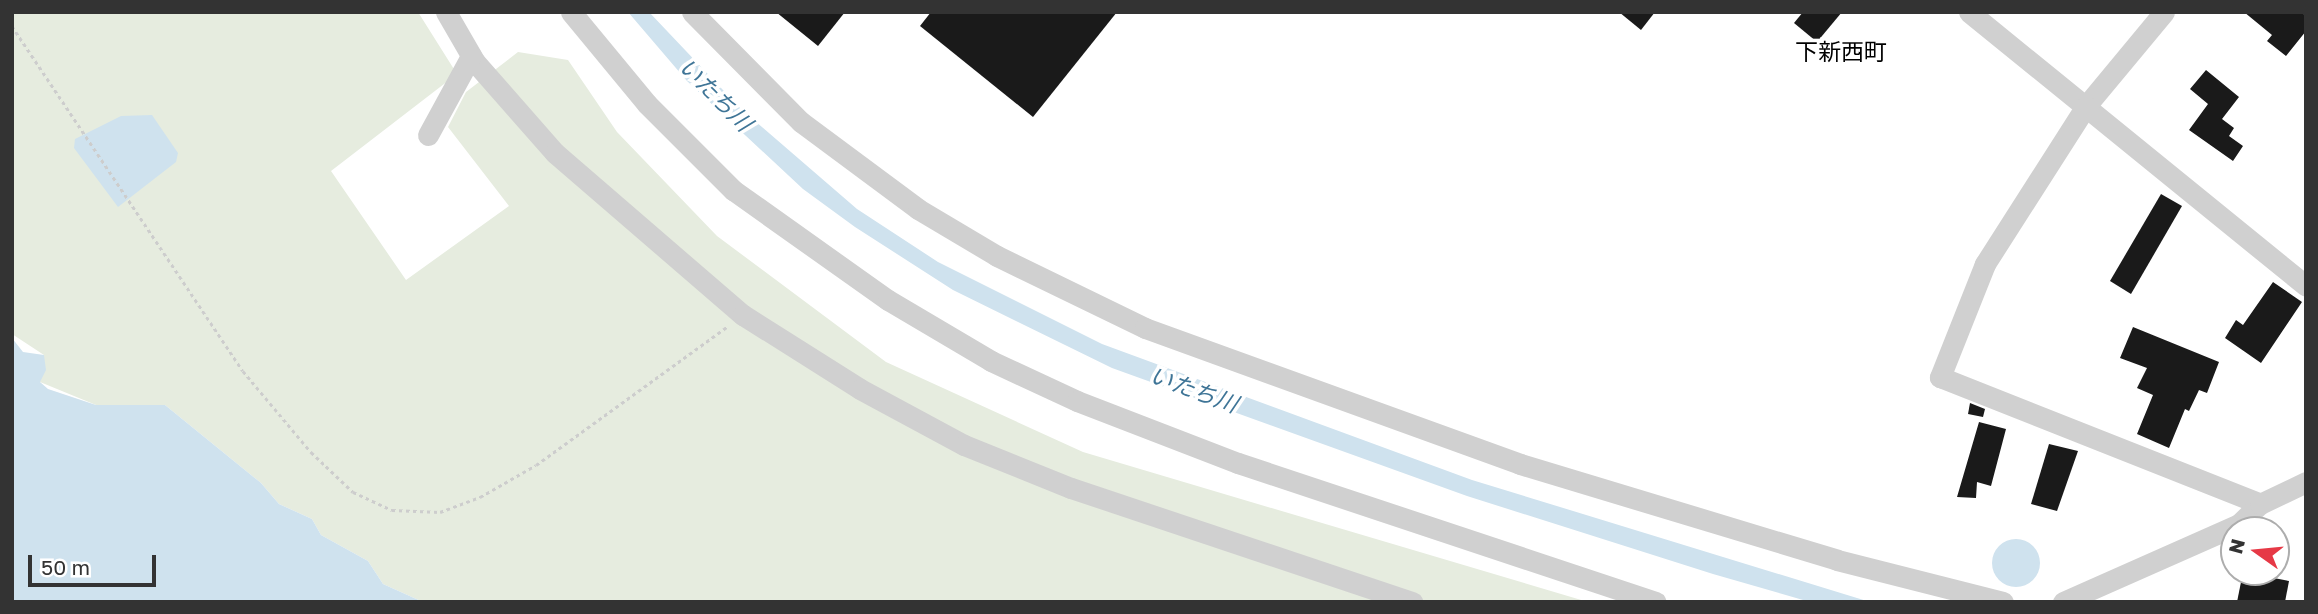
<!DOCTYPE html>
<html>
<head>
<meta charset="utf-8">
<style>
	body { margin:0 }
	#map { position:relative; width:2318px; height:614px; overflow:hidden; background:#fff; font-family:"Golos Text","Noto Sans JP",sans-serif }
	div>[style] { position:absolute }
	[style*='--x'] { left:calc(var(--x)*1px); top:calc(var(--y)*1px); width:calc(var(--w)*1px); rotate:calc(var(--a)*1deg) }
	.green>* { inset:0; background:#e6ecdf }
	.water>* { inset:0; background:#cfe2ee }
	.round { border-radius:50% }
	.building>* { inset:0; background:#1a1a1a }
	.path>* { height:2.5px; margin-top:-1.25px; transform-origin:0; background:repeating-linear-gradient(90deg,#cdcdcd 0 3.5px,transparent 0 7px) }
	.minor>* { height:21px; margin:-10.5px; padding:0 10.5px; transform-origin:10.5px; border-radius:10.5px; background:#d0d0d0 }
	span { translate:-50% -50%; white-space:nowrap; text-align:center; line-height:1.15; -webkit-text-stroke:7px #fff; paint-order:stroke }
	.neighbourhood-label { font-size:23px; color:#000 }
	.water-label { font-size:23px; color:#3f7597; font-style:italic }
	.frame { position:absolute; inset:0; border:14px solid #333; pointer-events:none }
	.north { position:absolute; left:2220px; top:516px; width:70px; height:70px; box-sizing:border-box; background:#fff; border:2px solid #adadad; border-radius:50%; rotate:285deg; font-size:19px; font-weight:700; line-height:28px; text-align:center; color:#333 }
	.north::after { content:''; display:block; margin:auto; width:24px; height:32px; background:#e63946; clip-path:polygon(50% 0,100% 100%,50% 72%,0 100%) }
	.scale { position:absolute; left:28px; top:555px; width:128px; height:32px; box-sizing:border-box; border:4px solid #333; border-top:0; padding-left:9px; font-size:21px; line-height:24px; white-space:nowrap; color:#333; -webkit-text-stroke:5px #fff; paint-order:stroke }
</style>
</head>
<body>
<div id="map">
	<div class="green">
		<i style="clip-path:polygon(12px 12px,418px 12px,457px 74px,331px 171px,406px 280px,509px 206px,448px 127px,466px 92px,518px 52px,568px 60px,617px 132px,717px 236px,886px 362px,1083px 452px,1588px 602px,423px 602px,383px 584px,368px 561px,321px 535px,312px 519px,279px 504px,261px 483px,165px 405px,96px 405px,40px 382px,44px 355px,12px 334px)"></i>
	</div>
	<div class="water">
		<i style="clip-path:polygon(628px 12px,649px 12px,741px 109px,857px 209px,938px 262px,1102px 344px,1472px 480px,1870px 602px,1810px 602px,1713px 574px,1467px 496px,1112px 368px,953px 290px,855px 227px,803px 189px,687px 81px)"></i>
		<i style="clip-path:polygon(152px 115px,178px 153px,176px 162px,118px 207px,74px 148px,75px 139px,121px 116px)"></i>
		<i style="clip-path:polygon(12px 338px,23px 352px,44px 355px,46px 370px,40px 382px,48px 389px,96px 405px,165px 405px,261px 483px,279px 504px,312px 519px,321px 535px,368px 561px,383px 584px,423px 602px,12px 602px)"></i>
		<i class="round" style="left:1992px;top:539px;width:48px;height:48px"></i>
	</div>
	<div class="building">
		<i style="clip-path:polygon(776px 12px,845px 12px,818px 46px)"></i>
		<i style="clip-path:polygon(931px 12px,1117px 12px,1033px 117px,920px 26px)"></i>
		<i style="clip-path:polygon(1619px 12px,1655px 12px,1641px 30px)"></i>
		<i style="clip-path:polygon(1803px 12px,1842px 12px,1817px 42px,1794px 23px)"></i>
		<i style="clip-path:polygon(2244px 12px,2301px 12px,2306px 16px,2306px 31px,2286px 56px,2267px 41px,2272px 35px)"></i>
		<i style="clip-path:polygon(2206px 70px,2239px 97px,2222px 119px,2234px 128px,2229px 136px,2243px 146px,2233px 161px,2189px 130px,2208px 104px,2190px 89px)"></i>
		<i style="clip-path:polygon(2161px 194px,2182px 206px,2131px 294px,2110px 281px)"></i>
		<i style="clip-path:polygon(2273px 282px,2302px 302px,2261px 363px,2225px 338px,2236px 320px,2243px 325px)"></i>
		<i style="clip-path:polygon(2133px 327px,2219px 362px,2207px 393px,2199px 390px,2189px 411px,2185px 409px,2169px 448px,2137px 434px,2153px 395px,2137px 388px,2147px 368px,2120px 358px)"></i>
		<i style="clip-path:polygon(1970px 403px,1985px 409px,1983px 417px,1968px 414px)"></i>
		<i style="clip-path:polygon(1979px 422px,2006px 429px,1991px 486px,1977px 482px,1976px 498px,1957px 497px)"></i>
		<i style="clip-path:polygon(2049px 444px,2078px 451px,2057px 511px,2031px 504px)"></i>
		<i style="clip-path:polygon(2243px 572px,2289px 581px,2285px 602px,2237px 602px)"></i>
	</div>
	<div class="path">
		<i style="--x:12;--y:26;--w:415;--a:56.2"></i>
		<i style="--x:243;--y:371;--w:106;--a:50"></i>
		<i style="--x:311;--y:452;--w:58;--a:43.6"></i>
		<i style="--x:353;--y:492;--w:43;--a:24.8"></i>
		<i style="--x:392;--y:510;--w:48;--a:2.4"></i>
		<i style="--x:440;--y:512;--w:43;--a:-20.6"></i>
		<i style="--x:480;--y:497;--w:64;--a:-29.7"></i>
		<i style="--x:536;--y:465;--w:237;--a:-35.9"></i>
	</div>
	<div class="minor">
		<i style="--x:446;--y:12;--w:58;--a:59.9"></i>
		<i style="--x:475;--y:62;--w:121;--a:48.7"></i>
		<i style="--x:555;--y:153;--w:248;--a:40.8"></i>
		<i style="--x:743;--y:315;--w:138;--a:32.3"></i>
		<i style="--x:860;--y:389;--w:118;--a:28.3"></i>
		<i style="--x:964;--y:445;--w:115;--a:21.9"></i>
		<i style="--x:1071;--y:488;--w:360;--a:18.5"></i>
		<i style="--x:571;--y:12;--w:119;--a:50.4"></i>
		<i style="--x:647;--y:104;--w:122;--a:45"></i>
		<i style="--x:733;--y:190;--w:190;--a:35.4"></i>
		<i style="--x:888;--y:300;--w:120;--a:30.6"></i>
		<i style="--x:991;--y:361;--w:95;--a:24.9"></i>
		<i style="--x:1077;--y:401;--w:173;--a:21.1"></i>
		<i style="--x:1238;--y:463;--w:440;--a:18.4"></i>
		<i style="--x:692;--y:12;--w:155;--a:45.3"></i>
		<i style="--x:801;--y:122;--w:146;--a:36.6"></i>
		<i style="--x:918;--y:209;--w:92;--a:30.7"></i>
		<i style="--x:997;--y:256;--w:165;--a:25.9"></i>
		<i style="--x:1145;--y:328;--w:399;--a:19.9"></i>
		<i style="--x:1520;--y:464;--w:331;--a:16.8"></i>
		<i style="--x:1837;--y:560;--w:171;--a:14.2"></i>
		<i style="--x:1969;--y:12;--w:434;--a:39.1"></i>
		<i style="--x:2164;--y:12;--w:122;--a:129.7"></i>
		<i style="--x:2086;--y:106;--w:188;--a:122.6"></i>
		<i style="--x:1985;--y:264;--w:122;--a:111.7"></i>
		<i style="--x:1940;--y:377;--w:344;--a:21.6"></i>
		<i style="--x:428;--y:135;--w:90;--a:-61.4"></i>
		<i style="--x:2063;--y:602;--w:193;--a:-23.9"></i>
		<i style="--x:2239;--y:524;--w:29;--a:-44"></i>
		<i style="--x:2260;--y:504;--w:51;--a:-25.6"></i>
	</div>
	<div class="neighbourhood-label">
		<span style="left:1841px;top:51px">下新西町</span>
	</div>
	<div class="water-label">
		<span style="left:716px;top:94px;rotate:45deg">いたち川</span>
		<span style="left:1194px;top:389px;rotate:20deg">いたち川</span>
	</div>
	<div class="frame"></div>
	<div class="north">N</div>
	<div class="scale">50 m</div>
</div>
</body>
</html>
